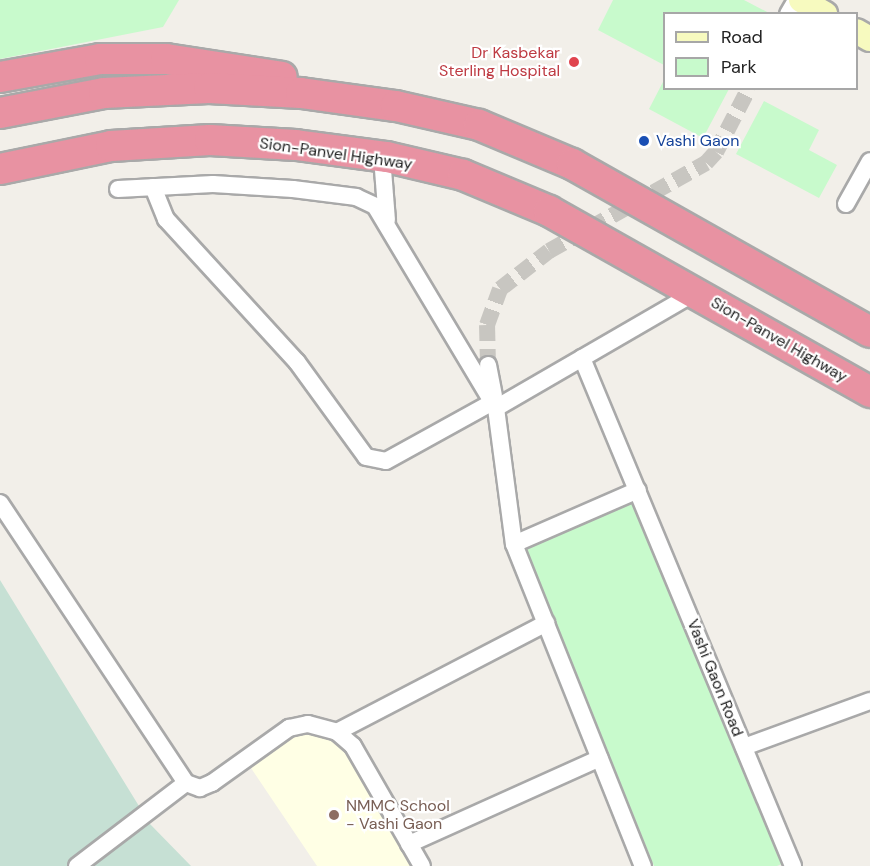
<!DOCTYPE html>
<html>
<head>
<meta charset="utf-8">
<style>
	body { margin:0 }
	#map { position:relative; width:870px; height:866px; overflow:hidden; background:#f2efe9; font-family:"DM Sans",sans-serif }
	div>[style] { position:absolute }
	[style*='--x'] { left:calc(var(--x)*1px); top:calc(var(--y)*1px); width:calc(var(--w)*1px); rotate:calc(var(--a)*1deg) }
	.education>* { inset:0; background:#ffffe5 }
	.wetland>* { inset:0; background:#c6e0d4 }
	.park>* { inset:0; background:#c8facc }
	.street-tunnel>* { height:16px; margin-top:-8px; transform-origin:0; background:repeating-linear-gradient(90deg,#c8c6c1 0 16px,transparent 0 24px) }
	.roads { filter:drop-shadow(2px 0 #a9a9a9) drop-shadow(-2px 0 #a9a9a9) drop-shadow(0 2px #a9a9a9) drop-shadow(0 -2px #a9a9a9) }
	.street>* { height:16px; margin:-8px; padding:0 8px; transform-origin:8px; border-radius:8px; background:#fff }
	.secondary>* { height:24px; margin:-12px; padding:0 12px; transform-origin:12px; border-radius:12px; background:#f7fabf }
	.highway>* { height:30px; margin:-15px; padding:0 15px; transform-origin:15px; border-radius:15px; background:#e892a2 }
	.dots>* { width:16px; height:16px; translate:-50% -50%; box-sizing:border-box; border:3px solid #fff; border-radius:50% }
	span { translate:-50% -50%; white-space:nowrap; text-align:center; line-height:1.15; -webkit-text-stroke:4.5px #fff; paint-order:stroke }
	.health-label { font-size:16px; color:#be3a42 }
	.right { translate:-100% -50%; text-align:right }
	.transit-label { font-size:16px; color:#164399 }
	.left { translate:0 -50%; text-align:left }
	.street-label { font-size:16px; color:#222 }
	.education-label { font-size:16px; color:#785e54 }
	.legend { position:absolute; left:663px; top:12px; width:195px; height:78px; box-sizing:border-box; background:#fff; border:2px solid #a7a7a7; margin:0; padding:8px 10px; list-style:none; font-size:18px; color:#222 }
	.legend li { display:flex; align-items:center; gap:12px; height:30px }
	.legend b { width:30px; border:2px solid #a7a7a7 }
</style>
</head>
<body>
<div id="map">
	<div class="education">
		<i style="clip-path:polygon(307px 730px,330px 737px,350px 751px,414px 866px,317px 866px,249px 765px,293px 733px)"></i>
	</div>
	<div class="wetland">
		<i style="clip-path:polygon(0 580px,150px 824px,191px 866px,0 866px)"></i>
	</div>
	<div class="park">
		<i style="clip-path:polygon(0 0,179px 0,163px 27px,0 59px)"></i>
		<i style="clip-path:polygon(613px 0,744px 0,769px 13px,664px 14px,664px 65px,598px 30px)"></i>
		<i style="clip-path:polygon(664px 80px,664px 88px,729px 89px,703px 138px,649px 109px)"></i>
		<i style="clip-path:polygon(764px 101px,819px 130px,809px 150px,837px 165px,819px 198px,736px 154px)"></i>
		<i style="clip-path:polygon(634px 501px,782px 864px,777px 866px,654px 866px,525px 548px)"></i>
	</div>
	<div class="street-tunnel">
		<i style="--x:488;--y:365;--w:40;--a:-91.4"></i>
		<i style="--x:487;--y:325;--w:38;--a:-70"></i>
		<i style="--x:500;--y:289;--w:62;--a:-37.8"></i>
		<i style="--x:549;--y:251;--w:180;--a:-29.3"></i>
		<i style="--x:706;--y:163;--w:15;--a:-48"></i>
		<i style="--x:716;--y:152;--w:72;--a:-62.7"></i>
	</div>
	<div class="roads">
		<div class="street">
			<i style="--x:788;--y:14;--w:16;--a:-60"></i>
			<i style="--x:382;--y:157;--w:63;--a:85.5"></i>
			<i style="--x:153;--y:187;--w:35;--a:68"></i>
			<i style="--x:166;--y:219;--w:194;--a:47.5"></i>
			<i style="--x:297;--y:362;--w:117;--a:54"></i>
			<i style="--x:366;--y:457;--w:20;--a:11"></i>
			<i style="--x:386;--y:461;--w:122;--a:-28.9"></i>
			<i style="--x:118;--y:189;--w:95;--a:-3"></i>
			<i style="--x:213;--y:184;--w:80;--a:3.6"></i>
			<i style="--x:293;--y:189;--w:64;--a:7.2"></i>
			<i style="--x:356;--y:197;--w:21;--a:25"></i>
			<i style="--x:375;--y:206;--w:235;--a:59.1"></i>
			<i style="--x:496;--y:408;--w:137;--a:82.5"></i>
			<i style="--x:514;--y:544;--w:135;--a:-23.5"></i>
			<i style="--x:846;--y:204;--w:49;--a:-60.8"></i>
			<i style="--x:582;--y:358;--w:550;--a:67.44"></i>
			<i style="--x:488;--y:365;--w:31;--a:79"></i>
			<i style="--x:496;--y:408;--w:231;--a:-30.1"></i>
			<i style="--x:0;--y:503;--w:336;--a:56.4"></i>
			<i style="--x:186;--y:783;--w:15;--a:20"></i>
			<i style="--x:200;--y:788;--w:13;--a:-23"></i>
			<i style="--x:212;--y:783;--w:95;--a:-35.5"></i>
			<i style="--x:289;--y:728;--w:19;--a:-12"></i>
			<i style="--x:308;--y:724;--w:30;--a:15"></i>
			<i style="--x:337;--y:732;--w:21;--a:41"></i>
			<i style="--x:353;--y:746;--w:138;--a:60.1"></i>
			<i style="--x:514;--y:544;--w:347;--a:68.2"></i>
			<i style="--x:337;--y:732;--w:236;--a:-27.5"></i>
			<i style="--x:744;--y:747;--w:134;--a:-20.1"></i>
			<i style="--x:409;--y:844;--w:209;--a:-24.2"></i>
			<i style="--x:77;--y:866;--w:137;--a:-37.3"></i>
		</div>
		<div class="secondary">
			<i style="--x:801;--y:0;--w:28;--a:30"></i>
			<i style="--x:856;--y:31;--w:16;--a:30"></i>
		</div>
		<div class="highway">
			<i style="--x:0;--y:77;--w:102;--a:-10.2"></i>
			<i style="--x:100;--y:59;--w:66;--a:0"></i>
			<i style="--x:166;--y:59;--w:117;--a:8.8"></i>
			<i style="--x:0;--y:113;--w:106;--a:-10.9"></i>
			<i style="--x:104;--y:93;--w:105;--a:-2.7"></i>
			<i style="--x:209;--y:88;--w:92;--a:3.1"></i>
			<i style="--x:301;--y:93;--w:96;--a:7.8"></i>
			<i style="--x:396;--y:106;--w:85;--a:12.9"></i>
			<i style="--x:479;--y:125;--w:101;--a:22.8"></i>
			<i style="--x:572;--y:164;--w:342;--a:29.4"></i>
			<i style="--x:0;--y:169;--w:113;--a:-11.7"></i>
			<i style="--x:111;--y:146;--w:99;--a:-3.5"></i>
			<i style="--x:210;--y:140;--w:86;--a:3.3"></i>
			<i style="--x:296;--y:145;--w:92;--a:7.5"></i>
			<i style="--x:387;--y:157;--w:78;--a:13.3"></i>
			<i style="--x:463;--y:175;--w:93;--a:22.7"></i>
			<i style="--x:549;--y:211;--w:369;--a:29.4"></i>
		</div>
	</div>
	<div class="dots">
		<i style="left:574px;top:62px;background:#e0444e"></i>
		<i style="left:644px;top:141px;background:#1a4fb4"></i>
		<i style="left:334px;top:815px;background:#8d6e63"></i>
	</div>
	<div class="health-label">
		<span class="right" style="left:560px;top:62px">Dr Kasbekar<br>Sterling Hospital</span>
	</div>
	<div class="transit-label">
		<span class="left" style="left:656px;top:141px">Vashi Gaon</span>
	</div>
	<div class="street-label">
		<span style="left:336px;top:154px;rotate:8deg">Sion-Panvel Highway</span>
		<span style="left:779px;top:340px;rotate:30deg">Sion-Panvel Highway</span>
		<span style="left:715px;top:678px;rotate:68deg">Vashi Gaon Road</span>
	</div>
	<div class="education-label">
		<span class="left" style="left:346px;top:815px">NMMC School<br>- Vashi Gaon</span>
	</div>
	<ul class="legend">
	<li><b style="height:8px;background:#f7fabf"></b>Road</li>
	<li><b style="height:16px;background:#c8facc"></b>Park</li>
	</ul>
</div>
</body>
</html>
